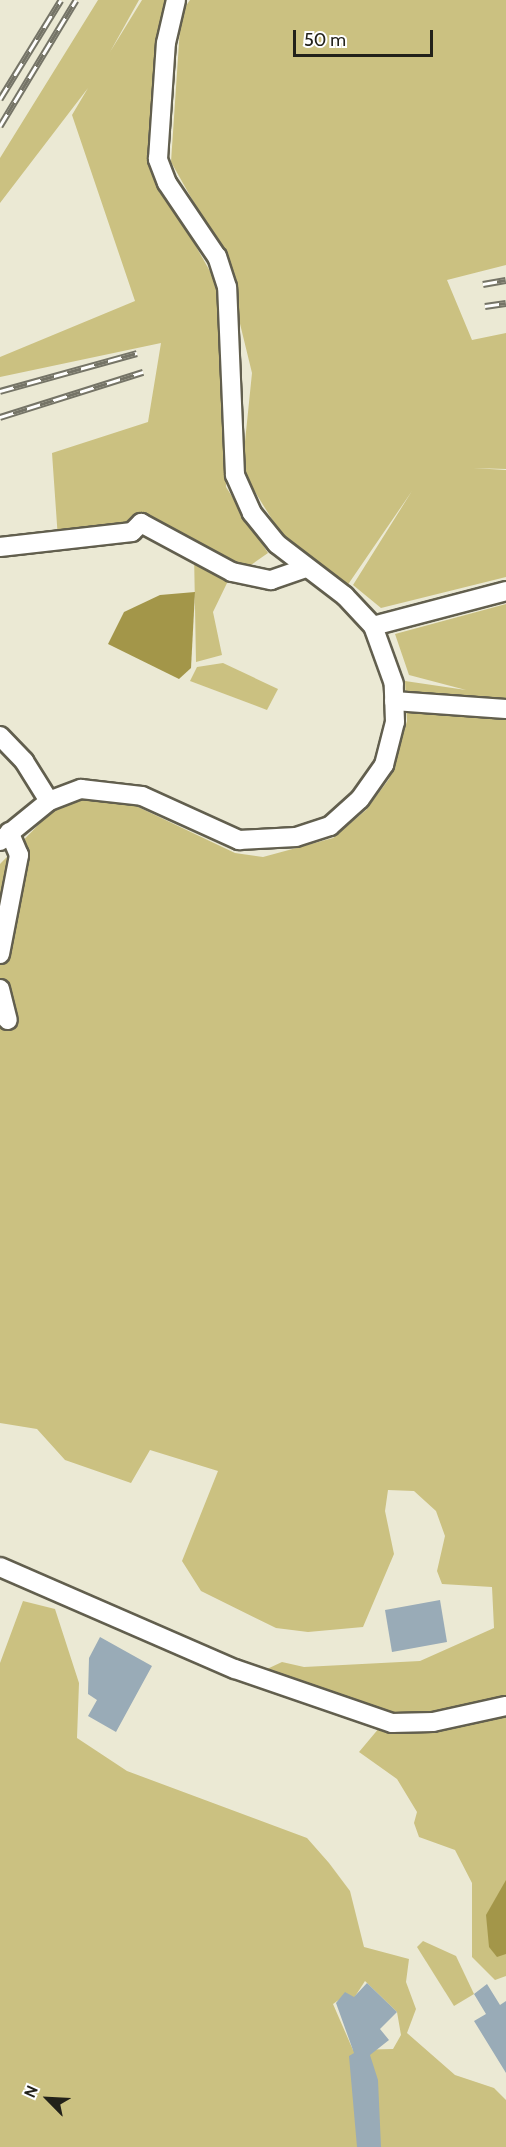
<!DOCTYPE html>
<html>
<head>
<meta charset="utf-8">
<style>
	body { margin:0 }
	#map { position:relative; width:506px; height:2147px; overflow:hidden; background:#ebe9d4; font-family:Cabin,sans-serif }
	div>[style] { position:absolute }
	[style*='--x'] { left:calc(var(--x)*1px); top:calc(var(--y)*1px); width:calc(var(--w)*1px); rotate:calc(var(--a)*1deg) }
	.green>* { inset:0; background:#cbc181 }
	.water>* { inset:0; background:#a39649 }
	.building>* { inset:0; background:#99abb7 }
	.roads { filter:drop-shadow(2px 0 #625f4e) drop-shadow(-2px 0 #625f4e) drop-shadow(0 2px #625f4e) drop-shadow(0 -2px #625f4e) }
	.minor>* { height:18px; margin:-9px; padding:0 9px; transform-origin:9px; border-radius:9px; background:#fff }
	.rail>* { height:7px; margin-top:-3.5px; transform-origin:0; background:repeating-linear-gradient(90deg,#fff 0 14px,#757467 0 28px); box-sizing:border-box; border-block:2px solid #757467 }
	span { translate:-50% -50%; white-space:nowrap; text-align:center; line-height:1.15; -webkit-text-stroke:4.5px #fff; paint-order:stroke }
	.north { position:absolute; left:18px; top:2069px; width:60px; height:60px; -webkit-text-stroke:4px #fff; paint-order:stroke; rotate:294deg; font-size:16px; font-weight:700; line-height:24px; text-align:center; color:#22211a }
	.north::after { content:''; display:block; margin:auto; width:21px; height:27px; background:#22211a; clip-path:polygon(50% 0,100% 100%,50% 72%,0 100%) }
	.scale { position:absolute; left:293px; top:30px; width:140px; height:27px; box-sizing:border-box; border:3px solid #22211a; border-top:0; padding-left:8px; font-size:18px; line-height:21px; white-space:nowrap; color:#22211a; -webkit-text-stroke:4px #fff; paint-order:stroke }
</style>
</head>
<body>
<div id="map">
	<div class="green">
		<i style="clip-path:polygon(98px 0,139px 0,110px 52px,142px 0,166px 0,148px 138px,153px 170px,216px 282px,225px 356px,226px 487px,268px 553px,228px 581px,213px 612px,222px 655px,196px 662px,194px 553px,141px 523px,58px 539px,52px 453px,148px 422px,161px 343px,0 377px,0 357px,135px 301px,72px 115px,88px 88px,0 203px,0 158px)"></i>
		<i style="clip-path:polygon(190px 0,506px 0,506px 265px,447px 280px,472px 340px,506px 333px,506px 469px,473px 468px,506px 470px,506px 577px,381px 608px,353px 585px,412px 491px,347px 586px,283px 537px,242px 471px,252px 373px,223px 254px,171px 162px,181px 13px)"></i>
		<i style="clip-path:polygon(506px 604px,506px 1976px,495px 1980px,472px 1957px,472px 1883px,455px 1850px,419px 1837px,414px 1823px,417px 1812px,397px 1779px,359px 1752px,385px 1721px,267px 1669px,282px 1662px,304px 1667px,420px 1661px,494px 1628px,492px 1587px,442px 1584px,437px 1571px,445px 1536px,436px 1511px,414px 1491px,388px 1490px,385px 1511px,394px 1554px,363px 1627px,308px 1632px,276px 1628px,201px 1591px,182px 1561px,218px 1471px,150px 1450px,131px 1483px,65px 1460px,37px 1429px,0 1423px,0 864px,53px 810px,79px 798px,117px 797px,235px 853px,263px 857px,333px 838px,366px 810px,389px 779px,407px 721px,405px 681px,466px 690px,409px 675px,395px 634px)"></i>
		<i style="clip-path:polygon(223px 663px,278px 689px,267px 710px,190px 681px,197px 667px)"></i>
		<i style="clip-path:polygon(evenodd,23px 1601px,55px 1609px,79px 1683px,77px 1738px,127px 1771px,307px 1838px,329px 1863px,350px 1891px,364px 1947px,409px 1959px,406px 1982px,416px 2009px,407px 2033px,455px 2075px,494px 2088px,506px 2100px,506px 2147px,0 2147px,0 1663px,23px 1601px,365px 1981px,397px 2012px,401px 2035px,393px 2049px,353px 2050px,333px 2004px,347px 1994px,354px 1998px,365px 1981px)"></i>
		<i style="clip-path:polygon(423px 1941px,456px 1956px,474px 1994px,454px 2006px,417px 1947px)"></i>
	</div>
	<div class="water">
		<i style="clip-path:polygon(195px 592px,191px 668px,179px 679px,108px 644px,124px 612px,160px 595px)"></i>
		<i style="clip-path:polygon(506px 1880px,506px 1954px,497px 1957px,489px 1947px,486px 1915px)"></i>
	</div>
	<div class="building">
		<i style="clip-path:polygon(440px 1600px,447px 1642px,392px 1652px,385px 1610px)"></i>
		<i style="clip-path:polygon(100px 1637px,152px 1666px,116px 1732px,88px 1716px,97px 1700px,88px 1694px,89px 1658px)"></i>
		<i style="clip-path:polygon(367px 1983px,397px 2012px,380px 2029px,389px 2040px,370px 2055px,378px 2080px,381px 2147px,357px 2147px,349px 2056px,354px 2053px,336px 2003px,345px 1992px,354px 1997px)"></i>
		<i style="clip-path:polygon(487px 1984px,500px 2005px,506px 2001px,506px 2073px,474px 2021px,486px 2014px,474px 1994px)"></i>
	</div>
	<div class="roads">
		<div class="minor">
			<i style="--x:0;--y:547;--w:133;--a:-6.5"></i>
			<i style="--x:132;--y:532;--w:13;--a:-45"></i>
			<i style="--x:141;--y:523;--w:103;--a:28.3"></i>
			<i style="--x:232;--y:572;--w:40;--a:12"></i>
			<i style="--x:271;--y:580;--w:36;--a:-19"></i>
			<i style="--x:373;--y:626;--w:138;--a:-14.7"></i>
			<i style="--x:394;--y:701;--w:112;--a:4.1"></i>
			<i style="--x:0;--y:736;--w:35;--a:46"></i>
			<i style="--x:24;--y:761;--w:47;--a:58"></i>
			<i style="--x:0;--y:841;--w:63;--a:-39.2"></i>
			<i style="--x:49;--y:801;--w:34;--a:-21"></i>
			<i style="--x:81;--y:789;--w:61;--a:6.5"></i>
			<i style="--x:142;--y:796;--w:107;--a:24.4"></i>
			<i style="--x:239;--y:840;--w:57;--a:-3"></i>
			<i style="--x:296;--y:837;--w:36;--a:-18"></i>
			<i style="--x:330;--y:826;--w:40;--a:-42"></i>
			<i style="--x:360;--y:799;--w:42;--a:-54.8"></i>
			<i style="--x:384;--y:765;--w:44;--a:-75.7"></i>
			<i style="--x:395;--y:722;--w:38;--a:-92"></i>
			<i style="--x:394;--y:684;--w:62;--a:-109.9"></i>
			<i style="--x:373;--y:626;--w:41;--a:-133"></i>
			<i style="--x:345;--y:596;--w:86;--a:-142.6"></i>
			<i style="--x:277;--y:544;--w:40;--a:-129"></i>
			<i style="--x:252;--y:513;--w:42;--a:-114.1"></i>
			<i style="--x:235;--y:475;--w:188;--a:-92.4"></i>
			<i style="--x:227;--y:287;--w:32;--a:-108"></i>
			<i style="--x:217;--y:257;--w:89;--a:-124"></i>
			<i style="--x:167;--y:183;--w:26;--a:-111"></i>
			<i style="--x:158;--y:159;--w:116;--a:-86.1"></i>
			<i style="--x:166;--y:43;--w:44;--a:-76.9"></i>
			<i style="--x:0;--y:954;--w:101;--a:-79.1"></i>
			<i style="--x:19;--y:855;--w:25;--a:-113"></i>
			<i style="--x:0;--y:989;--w:32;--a:76"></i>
			<i style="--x:0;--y:1567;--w:256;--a:23.5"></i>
			<i style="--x:235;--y:1669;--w:166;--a:19"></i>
			<i style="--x:392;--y:1723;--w:41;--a:-1.4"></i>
			<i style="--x:433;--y:1722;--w:75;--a:-12.4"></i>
		</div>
	</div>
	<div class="rail">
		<i style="--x:0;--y:99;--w:116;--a:-58.4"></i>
		<i style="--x:0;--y:126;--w:147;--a:-58.9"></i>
		<i style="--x:483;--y:284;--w:23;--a:-10"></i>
		<i style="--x:485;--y:306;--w:21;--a:-8"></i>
		<i style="--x:0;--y:391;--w:142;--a:-15.5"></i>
		<i style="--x:0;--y:417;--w:150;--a:-17.5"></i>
	</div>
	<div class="north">N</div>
	<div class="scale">50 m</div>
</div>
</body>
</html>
